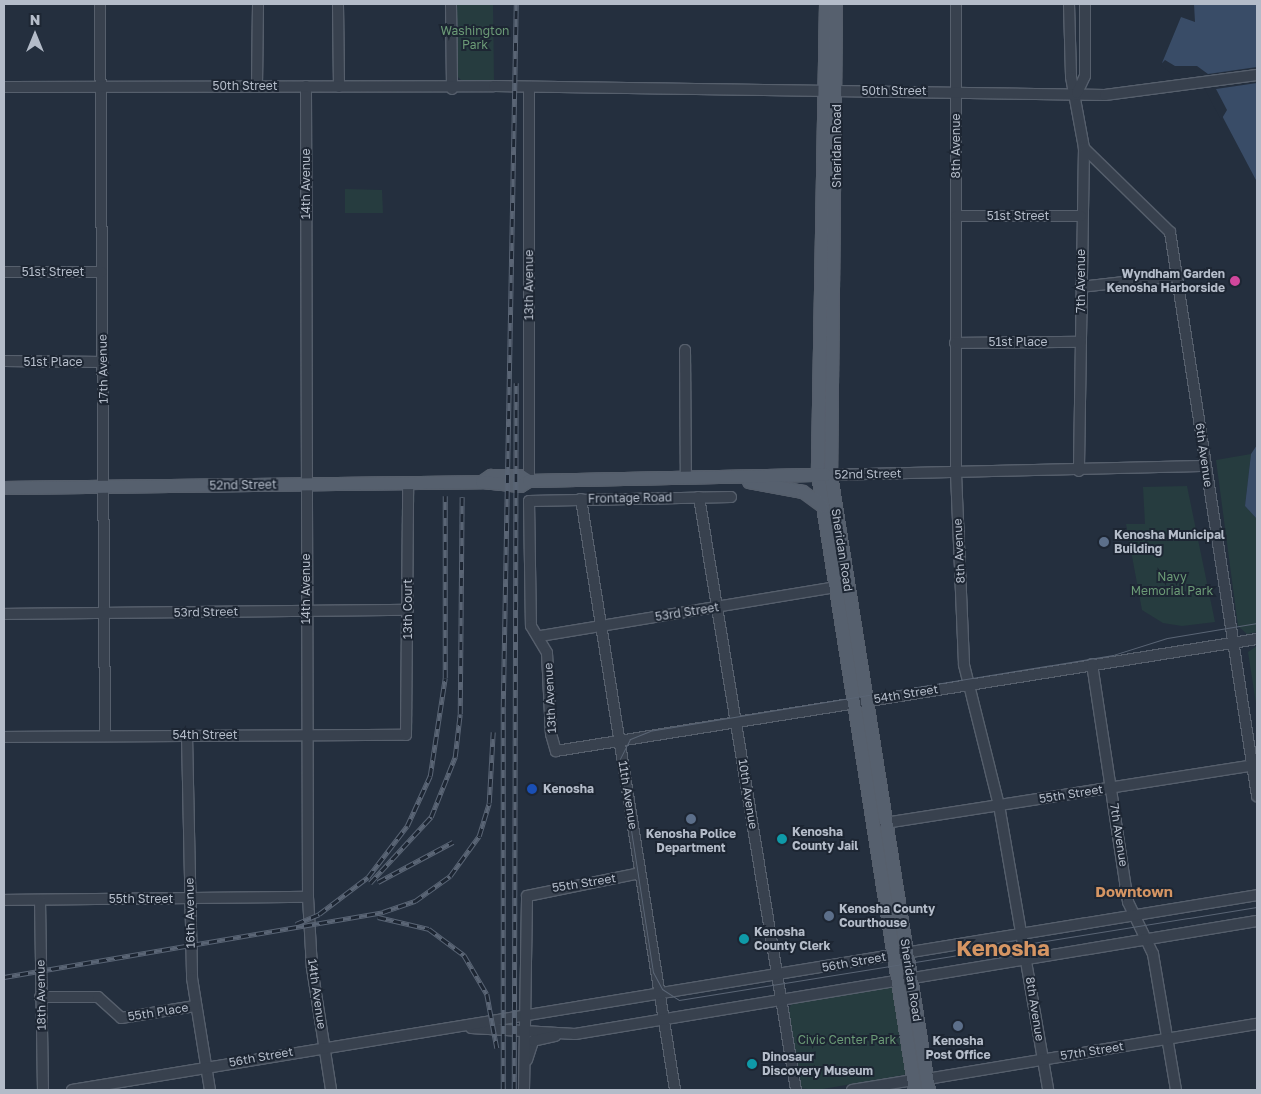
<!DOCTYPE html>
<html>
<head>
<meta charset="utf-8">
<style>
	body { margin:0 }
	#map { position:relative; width:1261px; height:1094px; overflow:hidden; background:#242f3e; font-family:"Golos Text",sans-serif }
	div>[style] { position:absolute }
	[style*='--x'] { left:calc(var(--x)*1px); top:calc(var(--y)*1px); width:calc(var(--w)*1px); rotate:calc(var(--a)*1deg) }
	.green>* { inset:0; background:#263c3f }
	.water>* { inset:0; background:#394c67 }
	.pier>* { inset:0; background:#242f3e }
	.roads { filter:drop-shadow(1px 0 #565f6c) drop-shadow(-1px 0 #565f6c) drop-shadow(0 1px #565f6c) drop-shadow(0 -1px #565f6c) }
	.minor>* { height:10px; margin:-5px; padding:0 5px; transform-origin:5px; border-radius:5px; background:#38414e }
	.major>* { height:12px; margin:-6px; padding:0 6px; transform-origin:6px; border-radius:6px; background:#56606e }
	.tram>* { height:1px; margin:-0.5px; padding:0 0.5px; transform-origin:0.5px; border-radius:0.5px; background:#5a6575 }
	.rail>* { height:4.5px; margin-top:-2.25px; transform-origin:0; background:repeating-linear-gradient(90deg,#1d2633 0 8px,#5a6575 0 16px); box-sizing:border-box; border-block:1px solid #5a6575 }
	.dots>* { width:14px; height:14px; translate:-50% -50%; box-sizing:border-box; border:2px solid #1d2633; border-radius:50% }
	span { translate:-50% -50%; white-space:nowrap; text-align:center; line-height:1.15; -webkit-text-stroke:4px #1d2633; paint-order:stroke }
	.park-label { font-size:12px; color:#6b9a76 }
	.street-label { font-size:12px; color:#b4bcc9 }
	.poi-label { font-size:12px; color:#b4bcc9; font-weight:700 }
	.right { translate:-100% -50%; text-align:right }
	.left { translate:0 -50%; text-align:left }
	.quarter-label { font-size:15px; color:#d59563; font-weight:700 }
	.town-label { font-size:22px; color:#d59563; font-weight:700 }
	.frame { position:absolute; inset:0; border:5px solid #b4bcc9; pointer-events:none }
	.north { position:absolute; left:10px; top:10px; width:50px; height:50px; -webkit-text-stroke:4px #1d2633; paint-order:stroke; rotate:0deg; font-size:14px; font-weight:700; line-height:20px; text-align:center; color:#b4bcc9 }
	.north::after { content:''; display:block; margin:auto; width:18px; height:22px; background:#b4bcc9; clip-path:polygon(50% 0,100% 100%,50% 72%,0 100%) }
</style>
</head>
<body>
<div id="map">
	<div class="green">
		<i style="clip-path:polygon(456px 4px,493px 4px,494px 81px,462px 81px,457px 76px)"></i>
		<i style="clip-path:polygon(345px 189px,382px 190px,383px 213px,345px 213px)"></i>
		<i style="clip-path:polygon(1251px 454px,1245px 506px,1257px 519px,1257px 632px,1247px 634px,1238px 626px,1216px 460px)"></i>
		<i style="clip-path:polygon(1187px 486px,1215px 622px,1182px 626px,1163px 623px,1142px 610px,1126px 524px,1145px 524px,1143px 487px)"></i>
		<i style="clip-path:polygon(1257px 646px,1257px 710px,1248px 652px)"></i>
		<i style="clip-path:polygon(891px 987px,896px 992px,908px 1069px,904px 1075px,817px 1090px,799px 1088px,788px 1011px,792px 1003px)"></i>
	</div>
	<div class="water">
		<i style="clip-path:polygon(1194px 4px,1257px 4px,1257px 182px,1200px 74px,1162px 63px,1181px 17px,1195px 22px)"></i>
		<i style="clip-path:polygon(1257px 445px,1257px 519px,1245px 506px,1251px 454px)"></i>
	</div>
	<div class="pier">
		<i style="clip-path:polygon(1165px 60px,1175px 66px,1197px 66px,1208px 74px,1257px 67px,1257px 83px,1216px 89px,1227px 110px,1221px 120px,1198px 76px,1171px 73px,1160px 65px)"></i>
	</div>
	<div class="roads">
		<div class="minor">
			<i style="--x:100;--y:4;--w:731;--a:89.61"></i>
			<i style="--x:338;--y:4;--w:83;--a:89.3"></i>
			<i style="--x:451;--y:4;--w:85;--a:89.3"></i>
			<i style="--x:956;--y:4;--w:469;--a:90"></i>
			<i style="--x:956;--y:473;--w:192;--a:87.6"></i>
			<i style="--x:964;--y:665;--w:144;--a:76"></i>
			<i style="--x:999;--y:805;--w:289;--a:80.2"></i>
			<i style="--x:1069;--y:4;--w:73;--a:88.4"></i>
			<i style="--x:1071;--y:77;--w:72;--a:79.6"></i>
			<i style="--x:1084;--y:148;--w:323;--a:90.9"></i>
			<i style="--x:257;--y:86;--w:82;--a:-89.3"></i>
			<i style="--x:306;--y:86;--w:811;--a:89.86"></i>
			<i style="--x:308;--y:897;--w:71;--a:86.8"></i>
			<i style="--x:312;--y:968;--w:123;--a:81.1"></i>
			<i style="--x:4;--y:87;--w:490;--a:-0.1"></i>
			<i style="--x:494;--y:86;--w:611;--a:0.84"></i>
			<i style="--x:1105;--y:95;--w:153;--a:-7.5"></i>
			<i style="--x:529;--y:89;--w:392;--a:90"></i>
			<i style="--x:1077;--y:93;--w:19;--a:-65"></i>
			<i style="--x:1085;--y:76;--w:72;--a:-90"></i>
			<i style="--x:1084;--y:148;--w:120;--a:44.3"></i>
			<i style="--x:1170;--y:232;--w:571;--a:81.23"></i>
			<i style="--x:956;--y:216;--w:125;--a:0"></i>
			<i style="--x:4;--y:272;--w:98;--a:0"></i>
			<i style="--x:1081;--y:287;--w:98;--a:-6.5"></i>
			<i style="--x:955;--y:343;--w:126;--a:-0.5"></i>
			<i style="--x:685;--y:350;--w:128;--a:89.6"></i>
			<i style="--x:4;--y:361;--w:99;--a:0.6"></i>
			<i style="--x:831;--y:475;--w:375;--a:-1.4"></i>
			<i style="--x:699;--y:497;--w:601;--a:80.71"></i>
			<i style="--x:731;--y:497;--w:202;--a:178.9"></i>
			<i style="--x:529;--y:501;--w:125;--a:89.1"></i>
			<i style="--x:531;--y:626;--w:31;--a:59"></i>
			<i style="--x:547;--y:653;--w:81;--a:87.2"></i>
			<i style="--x:551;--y:734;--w:18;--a:74"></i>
			<i style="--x:556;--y:751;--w:710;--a:-9.08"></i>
			<i style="--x:581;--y:499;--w:598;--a:80.96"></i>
			<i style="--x:4;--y:614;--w:404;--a:-0.6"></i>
			<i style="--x:540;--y:636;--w:299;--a:-9.4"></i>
			<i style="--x:1092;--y:664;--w:241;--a:81.4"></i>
			<i style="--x:1128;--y:902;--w:58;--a:64.3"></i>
			<i style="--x:1153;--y:954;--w:138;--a:80.4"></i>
			<i style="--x:187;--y:735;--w:243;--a:88.8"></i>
			<i style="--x:192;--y:978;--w:113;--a:80.9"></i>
			<i style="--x:4;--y:737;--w:402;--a:-0.3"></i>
			<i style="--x:406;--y:735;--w:252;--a:-89.5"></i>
			<i style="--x:885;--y:823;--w:376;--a:-8.9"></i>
			<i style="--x:4;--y:900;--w:304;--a:-0.6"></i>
			<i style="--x:40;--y:900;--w:190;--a:89.1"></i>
			<i style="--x:40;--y:997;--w:58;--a:0"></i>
			<i style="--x:98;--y:997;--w:31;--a:42"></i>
			<i style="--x:121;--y:1018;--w:75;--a:-9.2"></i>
			<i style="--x:471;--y:1028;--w:104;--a:3.3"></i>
			<i style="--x:575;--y:1034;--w:691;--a:-9.41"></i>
			<i style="--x:527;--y:1060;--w:20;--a:-72"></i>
			<i style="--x:533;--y:1041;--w:23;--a:-13"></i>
			<i style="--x:927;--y:1079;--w:335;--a:-9.5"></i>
			<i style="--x:72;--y:1090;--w:1201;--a:-9.34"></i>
			<i style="--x:524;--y:1090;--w:194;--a:-89.1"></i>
			<i style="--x:527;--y:896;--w:115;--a:-11.5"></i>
			<i style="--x:852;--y:1090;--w:62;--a:-9.3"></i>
		</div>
		<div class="major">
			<i style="--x:826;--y:4;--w:471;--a:91"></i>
			<i style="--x:818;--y:475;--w:623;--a:81.04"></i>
			<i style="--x:836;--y:4;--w:471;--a:90.6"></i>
			<i style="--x:831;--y:475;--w:623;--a:80.95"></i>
			<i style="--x:482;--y:482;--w:11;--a:-34"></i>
			<i style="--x:491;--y:476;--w:30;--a:0"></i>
			<i style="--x:521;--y:476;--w:9;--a:32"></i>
			<i style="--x:749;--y:482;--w:55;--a:10.5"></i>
			<i style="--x:803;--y:492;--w:24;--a:36"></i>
			<i style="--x:4;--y:488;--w:478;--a:-0.7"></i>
			<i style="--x:482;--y:482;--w:39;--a:6"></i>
			<i style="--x:521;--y:486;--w:9;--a:-32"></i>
			<i style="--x:529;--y:481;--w:297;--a:-1.2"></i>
		</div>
	</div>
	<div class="tram">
		<i style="--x:1257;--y:623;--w:91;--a:170.5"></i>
		<i style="--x:1167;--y:638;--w:57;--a:162.5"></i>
		<i style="--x:1113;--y:655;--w:469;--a:170.7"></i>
		<i style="--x:650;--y:731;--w:22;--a:158"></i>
		<i style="--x:630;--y:739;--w:22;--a:117"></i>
		<i style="--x:620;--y:759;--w:216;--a:81.2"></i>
		<i style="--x:653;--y:972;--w:19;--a:62"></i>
		<i style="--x:662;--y:989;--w:20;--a:33"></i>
		<i style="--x:679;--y:1000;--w:585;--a:-9.14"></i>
	</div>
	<div class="rail">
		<i style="--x:378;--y:882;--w:85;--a:-28.1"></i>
		<i style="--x:370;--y:883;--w:90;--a:-47.3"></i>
		<i style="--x:431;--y:817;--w:65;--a:-68.2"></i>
		<i style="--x:455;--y:757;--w:43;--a:-83.4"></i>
		<i style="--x:460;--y:714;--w:217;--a:-89.5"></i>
		<i style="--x:378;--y:917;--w:52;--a:13.2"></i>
		<i style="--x:429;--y:929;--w:44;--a:36.6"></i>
		<i style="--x:464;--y:955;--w:45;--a:59.5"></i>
		<i style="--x:487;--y:994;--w:55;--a:79.5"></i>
		<i style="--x:296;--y:924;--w:25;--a:-23"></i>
		<i style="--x:319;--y:914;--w:61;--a:-37.1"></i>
		<i style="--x:368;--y:877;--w:64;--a:-52.6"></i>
		<i style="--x:407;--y:826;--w:55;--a:-65.3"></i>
		<i style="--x:430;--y:776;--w:99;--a:-81.3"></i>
		<i style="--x:445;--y:678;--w:182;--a:-90"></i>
		<i style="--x:4;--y:977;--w:385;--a:-9.7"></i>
		<i style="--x:383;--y:912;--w:34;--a:-19"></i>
		<i style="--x:415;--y:901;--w:43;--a:-35.5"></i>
		<i style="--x:450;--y:876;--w:49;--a:-54.1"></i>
		<i style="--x:479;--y:836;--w:34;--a:-73"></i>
		<i style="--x:489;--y:803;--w:71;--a:-86.8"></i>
		<i style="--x:503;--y:1090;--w:383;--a:-90"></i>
		<i style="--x:503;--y:707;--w:703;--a:-88.94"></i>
		<i style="--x:514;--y:1090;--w:707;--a:-89.84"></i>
	</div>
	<div class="dots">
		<i style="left:1235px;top:281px;background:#d1479c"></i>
		<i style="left:1104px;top:542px;background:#5c6f8a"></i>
		<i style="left:532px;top:789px;background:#1a4fb4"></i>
		<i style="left:691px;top:819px;background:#5c6f8a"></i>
		<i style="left:782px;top:839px;background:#0f9aa8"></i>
		<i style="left:829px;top:916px;background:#5c6f8a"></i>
		<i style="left:744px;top:939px;background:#0f9aa8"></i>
		<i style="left:958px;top:1026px;background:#5c6f8a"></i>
		<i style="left:752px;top:1064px;background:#0f9aa8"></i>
	</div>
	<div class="park-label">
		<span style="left:475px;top:38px">Washington<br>Park</span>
		<span style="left:1172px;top:584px">Navy<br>Memorial Park</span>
		<span style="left:847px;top:1040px">Civic Center Park</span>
	</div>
	<div class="street-label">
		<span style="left:245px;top:86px">50th Street</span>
		<span style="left:894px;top:91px">50th Street</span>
		<span style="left:837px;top:146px;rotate:-90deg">Sheridan Road</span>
		<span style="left:956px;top:146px;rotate:-90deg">8th Avenue</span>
		<span style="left:306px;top:184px;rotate:-90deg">14th Avenue</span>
		<span style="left:1018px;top:216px">51st Street</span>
		<span style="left:53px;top:272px">51st Street</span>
		<span style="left:1081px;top:281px;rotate:-90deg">7th Avenue</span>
		<span style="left:529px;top:285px;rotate:-90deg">13th Avenue</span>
		<span style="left:1018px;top:342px">51st Place</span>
		<span style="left:53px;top:362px">51st Place</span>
		<span style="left:103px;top:369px;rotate:-91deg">17th Avenue</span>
		<span style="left:1204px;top:455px;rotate:82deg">6th Avenue</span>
		<span style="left:868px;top:474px;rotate:-1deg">52nd Street</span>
		<span style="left:243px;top:485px;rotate:-1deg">52nd Street</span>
		<span style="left:630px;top:498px;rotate:-1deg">Frontage Road</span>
		<span style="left:842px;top:550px;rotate:81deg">Sheridan Road</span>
		<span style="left:959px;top:551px;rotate:-93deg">8th Avenue</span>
		<span style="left:306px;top:589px;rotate:-90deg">14th Avenue</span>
		<span style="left:408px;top:609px;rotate:-90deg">13th Court</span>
		<span style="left:206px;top:612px;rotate:-1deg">53rd Street</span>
		<span style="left:687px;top:612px;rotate:-9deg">53rd Street</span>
		<span style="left:906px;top:694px;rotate:-9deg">54th Street</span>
		<span style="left:550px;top:698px;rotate:-93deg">13th Avenue</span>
		<span style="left:205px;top:735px">54th Street</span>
		<span style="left:748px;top:794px;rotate:81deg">10th Avenue</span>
		<span style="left:1071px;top:794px;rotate:-9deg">55th Street</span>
		<span style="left:628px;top:795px;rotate:81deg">11th Avenue</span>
		<span style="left:1119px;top:835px;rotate:81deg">7th Avenue</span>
		<span style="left:584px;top:883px;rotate:-9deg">55th Street</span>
		<span style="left:141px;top:899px">55th Street</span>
		<span style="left:190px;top:913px;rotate:-91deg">16th Avenue</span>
		<span style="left:854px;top:962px;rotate:-10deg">56th Street</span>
		<span style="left:911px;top:980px;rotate:81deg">Sheridan Road</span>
		<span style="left:317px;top:994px;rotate:82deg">14th Avenue</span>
		<span style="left:41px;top:995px;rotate:-91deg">18th Avenue</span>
		<span style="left:1035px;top:1009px;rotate:81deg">8th Avenue</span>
		<span style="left:158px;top:1012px;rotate:-9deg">55th Place</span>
		<span style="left:1092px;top:1051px;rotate:-9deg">57th Street</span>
		<span style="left:261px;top:1057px;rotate:-10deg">56th Street</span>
	</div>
	<div class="poi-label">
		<span class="right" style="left:1225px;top:281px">Wyndham Garden<br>Kenosha Harborside</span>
		<span class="left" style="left:1114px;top:542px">Kenosha Municipal<br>Building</span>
		<span class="left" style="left:543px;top:789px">Kenosha</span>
		<span class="left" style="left:792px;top:839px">Kenosha<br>County Jail</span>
		<span style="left:691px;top:841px">Kenosha Police<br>Department</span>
		<span class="left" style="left:839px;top:916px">Kenosha County<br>Courthouse</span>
		<span class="left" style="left:754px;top:939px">Kenosha<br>County Clerk</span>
		<span style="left:958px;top:1048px">Kenosha<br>Post Office</span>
		<span class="left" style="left:762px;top:1064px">Dinosaur<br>Discovery Museum</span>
	</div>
	<div class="quarter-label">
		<span style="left:1134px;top:892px">Downtown</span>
	</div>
	<div class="town-label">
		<span style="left:1003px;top:948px">Kenosha</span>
	</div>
	<div class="frame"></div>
	<div class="north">N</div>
</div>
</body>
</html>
